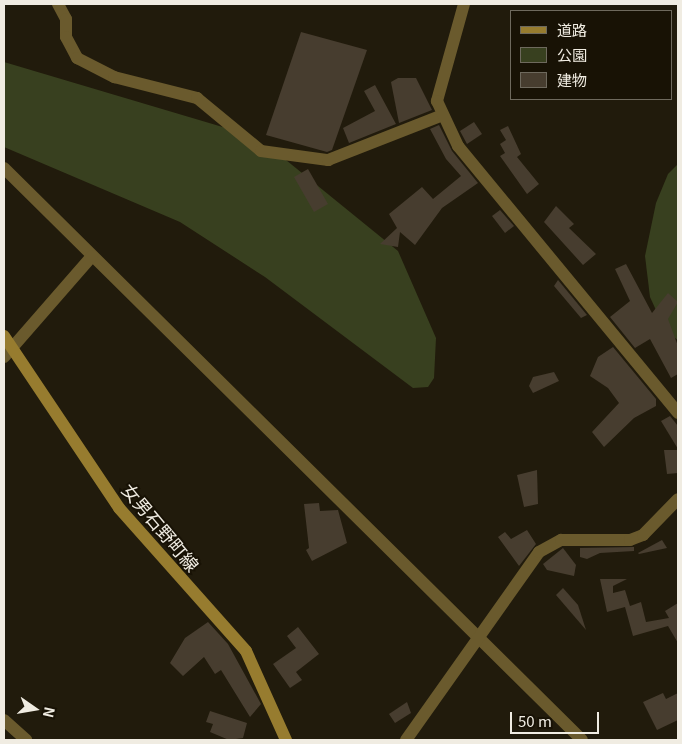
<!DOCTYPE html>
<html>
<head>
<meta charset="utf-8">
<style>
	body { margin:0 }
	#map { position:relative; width:682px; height:744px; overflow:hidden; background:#211b0c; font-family:Georgia,"Noto Sans JP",serif }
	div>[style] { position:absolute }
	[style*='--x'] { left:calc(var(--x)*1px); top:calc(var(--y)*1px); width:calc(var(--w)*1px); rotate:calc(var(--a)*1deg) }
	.green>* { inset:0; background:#38401f }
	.building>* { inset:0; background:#473d2f }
	.minor>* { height:12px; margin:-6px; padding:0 6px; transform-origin:6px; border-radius:6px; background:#6a5a2d }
	.secondary>* { height:12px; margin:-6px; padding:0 6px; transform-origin:6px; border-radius:6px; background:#977c2f }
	span { translate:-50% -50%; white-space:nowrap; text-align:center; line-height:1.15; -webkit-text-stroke:4px #181205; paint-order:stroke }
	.street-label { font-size:18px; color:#f0ece2 }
	.frame { position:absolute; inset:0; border:5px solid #f0ece2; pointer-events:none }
	.legend { position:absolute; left:510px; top:10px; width:162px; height:90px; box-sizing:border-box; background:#181205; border:1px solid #6e695d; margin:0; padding:6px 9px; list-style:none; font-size:15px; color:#f0ece2 }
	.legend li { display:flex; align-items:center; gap:10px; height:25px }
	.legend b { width:25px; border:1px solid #6e695d }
	.north { position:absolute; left:10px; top:684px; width:50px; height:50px; -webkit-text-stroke:4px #181205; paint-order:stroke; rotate:103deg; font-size:14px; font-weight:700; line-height:20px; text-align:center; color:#f0ece2 }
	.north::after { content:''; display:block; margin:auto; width:18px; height:22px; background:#f0ece2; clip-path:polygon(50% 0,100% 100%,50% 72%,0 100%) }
	.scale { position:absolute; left:510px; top:712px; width:89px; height:22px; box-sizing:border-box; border:2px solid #f0ece2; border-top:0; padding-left:6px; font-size:15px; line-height:18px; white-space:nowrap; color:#f0ece2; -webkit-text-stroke:4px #181205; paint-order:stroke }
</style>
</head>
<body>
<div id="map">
	<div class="green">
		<i style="clip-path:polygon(4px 62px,226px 128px,286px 160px,398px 251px,436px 338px,434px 378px,428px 387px,413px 388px,265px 277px,180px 222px,4px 147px)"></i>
		<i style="clip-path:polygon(678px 164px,678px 340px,666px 332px,650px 297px,645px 256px,656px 203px,668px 174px)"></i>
	</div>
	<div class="building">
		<i style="clip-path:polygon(301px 32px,367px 50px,332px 150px,327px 152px,266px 135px)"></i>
		<i style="clip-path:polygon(398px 78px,416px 78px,432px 110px,399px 123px,391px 82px)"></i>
		<i style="clip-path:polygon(375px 85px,396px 124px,349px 143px,343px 128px,375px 111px,364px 91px)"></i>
		<i style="clip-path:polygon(474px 122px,482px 134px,467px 144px,460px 131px)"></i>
		<i style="clip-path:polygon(439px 125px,452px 151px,478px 183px,442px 208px,415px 245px,400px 232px,398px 247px,380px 244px,397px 228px,389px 214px,422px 187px,433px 199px,461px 176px,446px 159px,430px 129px)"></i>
		<i style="clip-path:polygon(508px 126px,521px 154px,517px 157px,539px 184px,527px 194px,500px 156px,505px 153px,500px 144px,506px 140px,500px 130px)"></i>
		<i style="clip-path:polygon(308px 169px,328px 204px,314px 212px,294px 177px)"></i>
		<i style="clip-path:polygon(556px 206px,574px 224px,569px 228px,596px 254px,583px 265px,544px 222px)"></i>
		<i style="clip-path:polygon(500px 210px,514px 226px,505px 233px,492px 216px)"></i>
		<i style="clip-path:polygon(626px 264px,652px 313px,668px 293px,678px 302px,668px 319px,678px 346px,678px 374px,671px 378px,650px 339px,635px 348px,610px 317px,630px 301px,615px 269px)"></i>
		<i style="clip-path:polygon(558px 280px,587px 315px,581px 318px,554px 286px)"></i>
		<i style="clip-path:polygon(613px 347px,656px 399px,656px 406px,634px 418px,604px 447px,592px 432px,619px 403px,608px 388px,590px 376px,598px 357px)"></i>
		<i style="clip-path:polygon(554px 372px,559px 381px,533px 393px,529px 386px,533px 377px)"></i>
		<i style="clip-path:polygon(670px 416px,678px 426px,678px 449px,661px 421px)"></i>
		<i style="clip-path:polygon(664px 450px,678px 450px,678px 473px,667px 474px)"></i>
		<i style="clip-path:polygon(537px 470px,538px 504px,524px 507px,517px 475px)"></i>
		<i style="clip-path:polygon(319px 503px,320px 511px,338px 510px,347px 543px,312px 561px,306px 550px,309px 548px,304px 504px)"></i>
		<i style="clip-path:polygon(527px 530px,536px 544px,519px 566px,498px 537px,505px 532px,511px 539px)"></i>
		<i style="clip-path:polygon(662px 540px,667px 548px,639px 554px,638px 553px)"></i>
		<i style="clip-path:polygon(634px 547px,634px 551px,600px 553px,587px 559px,580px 557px,580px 548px)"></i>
		<i style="clip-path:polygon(563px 548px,576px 565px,574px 576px,547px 570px,543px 564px)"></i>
		<i style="clip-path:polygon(600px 579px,627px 579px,613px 586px,613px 593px,625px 590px,630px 606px,641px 602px,646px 622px,669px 618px,665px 611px,678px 603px,678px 643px,668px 626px,633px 636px,625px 607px,607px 612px)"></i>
		<i style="clip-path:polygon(563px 588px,578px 605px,586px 630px,556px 595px)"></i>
		<i style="clip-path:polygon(208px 622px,228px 644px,261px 704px,250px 717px,221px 670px,215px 674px,204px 657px,183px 676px,170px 663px,185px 638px)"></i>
		<i style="clip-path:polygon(298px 627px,319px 654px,296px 672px,302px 680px,290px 688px,273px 664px,296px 648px,287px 636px)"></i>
		<i style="clip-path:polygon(663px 693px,666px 699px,678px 693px,678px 720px,657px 730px,643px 702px)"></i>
		<i style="clip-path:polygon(407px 702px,411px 713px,395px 723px,389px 714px)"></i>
		<i style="clip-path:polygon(210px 711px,247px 723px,243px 738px,229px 740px,210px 732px,213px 724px,206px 722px)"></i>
	</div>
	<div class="minor">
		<i style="--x:58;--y:4;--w:17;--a:62"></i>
		<i style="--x:66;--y:19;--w:18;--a:90"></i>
		<i style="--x:66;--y:37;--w:24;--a:62"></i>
		<i style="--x:77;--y:58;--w:42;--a:27.2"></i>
		<i style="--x:114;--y:77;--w:86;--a:14.2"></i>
		<i style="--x:197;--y:98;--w:83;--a:39.6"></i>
		<i style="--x:261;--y:151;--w:68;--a:7.7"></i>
		<i style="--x:328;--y:160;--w:123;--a:-21.4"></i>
		<i style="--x:464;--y:4;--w:101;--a:105.6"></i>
		<i style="--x:437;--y:101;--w:50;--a:65"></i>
		<i style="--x:458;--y:146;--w:346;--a:50.5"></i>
		<i style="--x:4;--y:168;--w:813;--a:44.7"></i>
		<i style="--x:4;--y:357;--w:134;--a:-48.9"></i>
		<i style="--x:4;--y:720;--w:30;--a:42"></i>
		<i style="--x:406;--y:740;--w:230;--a:-54.7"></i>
		<i style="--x:539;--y:552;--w:25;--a:-29"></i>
		<i style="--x:561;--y:540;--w:69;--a:0"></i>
		<i style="--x:630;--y:540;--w:14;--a:-21"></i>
		<i style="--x:643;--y:535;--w:50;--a:-45.8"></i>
	</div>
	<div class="secondary">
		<i style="--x:4;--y:336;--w:207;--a:56.2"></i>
		<i style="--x:119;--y:508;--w:191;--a:48.4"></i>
		<i style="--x:246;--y:651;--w:98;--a:65.8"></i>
	</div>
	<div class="street-label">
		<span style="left:161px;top:527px;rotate:50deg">女男石野町線</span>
	</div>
	<div class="frame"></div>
	<ul class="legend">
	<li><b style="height:6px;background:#977c2f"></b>道路</li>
	<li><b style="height:14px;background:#38401f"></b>公園</li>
	<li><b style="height:14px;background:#473d2f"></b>建物</li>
	</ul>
	<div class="north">N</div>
	<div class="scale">50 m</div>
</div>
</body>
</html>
